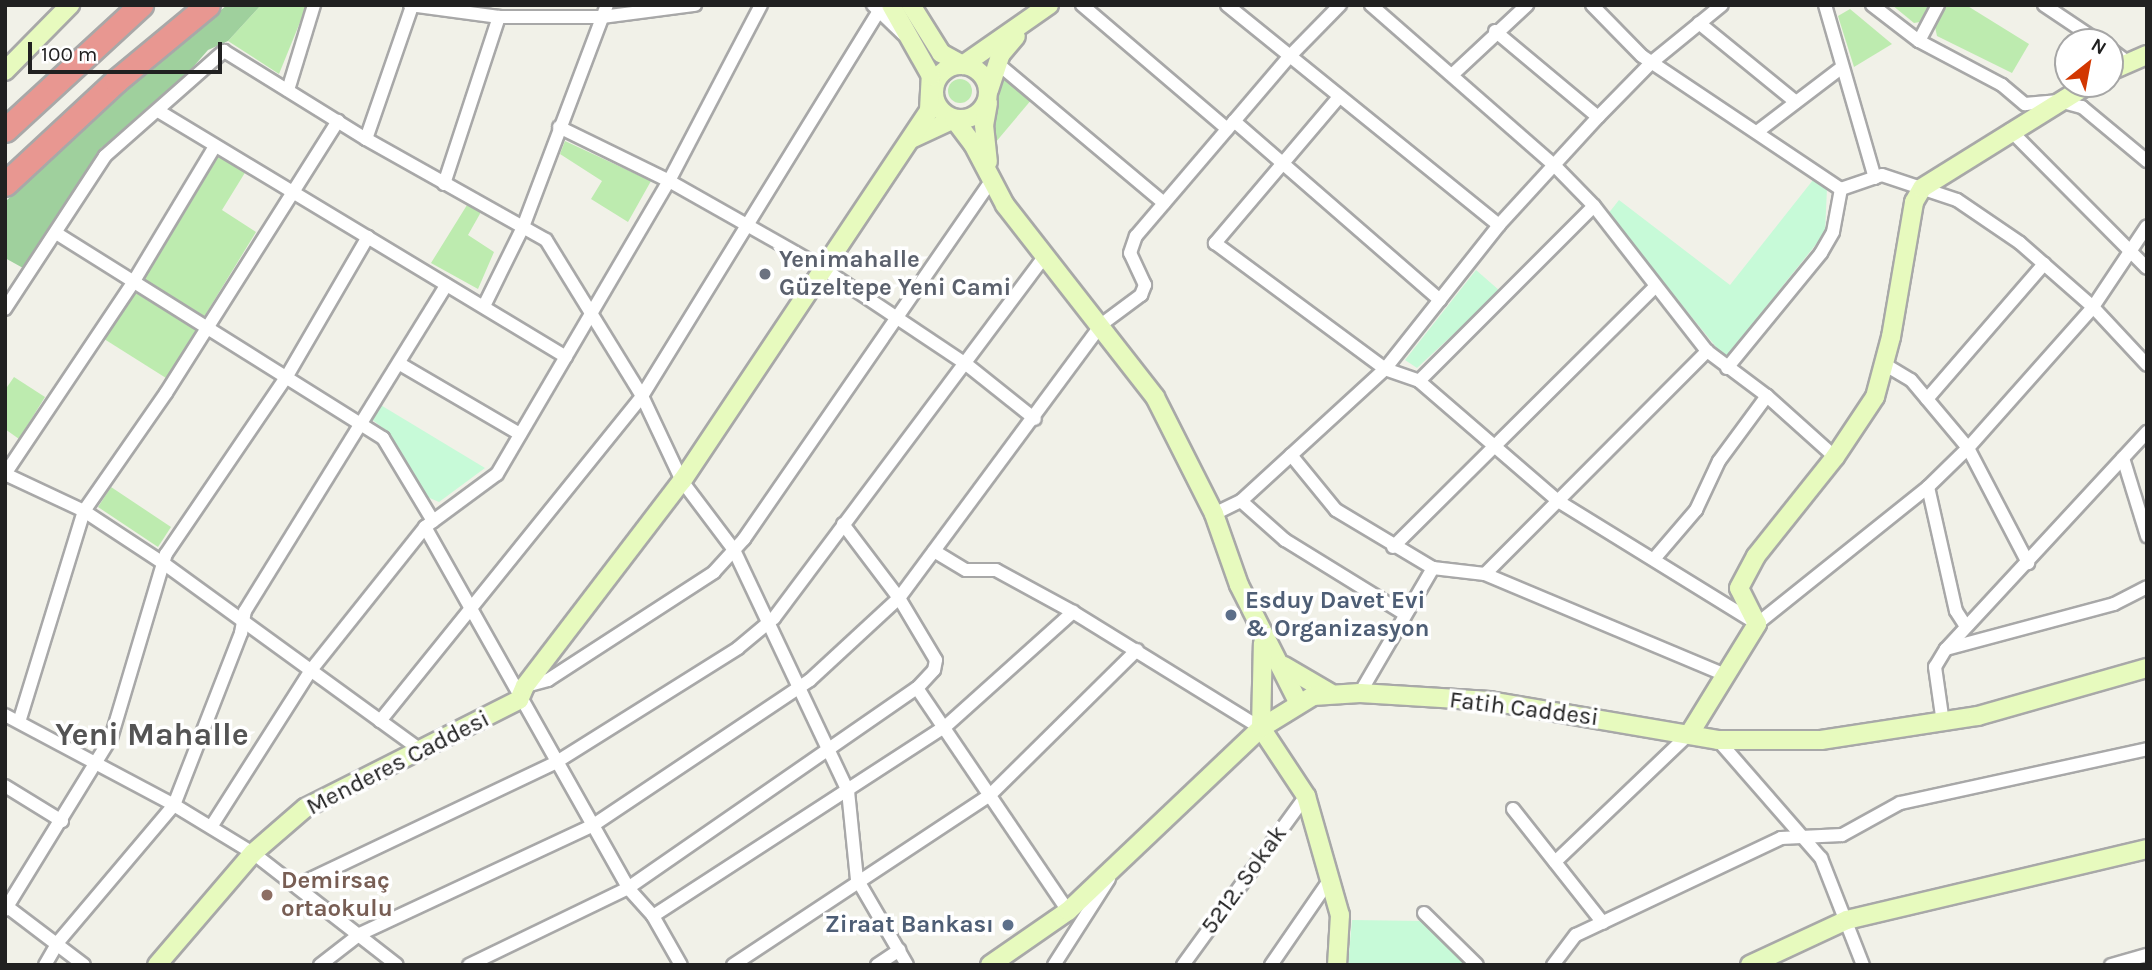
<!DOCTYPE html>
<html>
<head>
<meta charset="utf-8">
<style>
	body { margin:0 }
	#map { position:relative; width:2152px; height:970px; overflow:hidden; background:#f1f1e8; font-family:Karla,sans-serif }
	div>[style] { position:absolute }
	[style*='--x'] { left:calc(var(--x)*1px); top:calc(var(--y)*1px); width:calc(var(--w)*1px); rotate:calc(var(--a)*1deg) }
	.grass>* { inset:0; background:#bdebaf }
	.round { border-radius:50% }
	.forest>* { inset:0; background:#9fd09d }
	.park>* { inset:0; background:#c7fad8 }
	.roads { filter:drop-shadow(2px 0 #a8a8a8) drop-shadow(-2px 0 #a8a8a8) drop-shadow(0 2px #a8a8a8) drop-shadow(0 -2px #a8a8a8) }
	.street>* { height:12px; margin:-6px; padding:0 6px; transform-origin:6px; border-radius:6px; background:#fff }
	.secondary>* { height:18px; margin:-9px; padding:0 9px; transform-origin:9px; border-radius:9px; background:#e7fabe }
	.secondary>.ring { margin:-9px; padding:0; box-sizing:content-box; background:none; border:18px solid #e7fabe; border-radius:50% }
	.highway>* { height:23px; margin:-11.5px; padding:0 11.5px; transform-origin:11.5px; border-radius:11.5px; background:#e89791 }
	.dots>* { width:19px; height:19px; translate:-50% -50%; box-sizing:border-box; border:4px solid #fff; border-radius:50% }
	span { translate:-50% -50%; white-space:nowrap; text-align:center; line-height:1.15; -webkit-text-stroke:7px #fff; paint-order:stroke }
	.worship-label { font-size:24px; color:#5b616d; font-weight:700 }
	.left { translate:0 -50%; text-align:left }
	.service-label { font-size:24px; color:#4e5e75; font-weight:700 }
	.right { translate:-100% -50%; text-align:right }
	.street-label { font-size:24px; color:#212121 }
	.education-label { font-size:24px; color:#785e54; font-weight:700 }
	.district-label { font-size:32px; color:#545454; font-weight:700 }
	.frame { position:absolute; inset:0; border:7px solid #212121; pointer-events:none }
	.north { position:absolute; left:2054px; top:28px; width:70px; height:70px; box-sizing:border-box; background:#fff; border:2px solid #a6a6a6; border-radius:50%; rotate:31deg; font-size:19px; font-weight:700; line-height:28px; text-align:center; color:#212121 }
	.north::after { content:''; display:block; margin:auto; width:24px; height:32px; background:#d23701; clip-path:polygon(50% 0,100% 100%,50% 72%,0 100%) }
	.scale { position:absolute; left:28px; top:42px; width:194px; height:32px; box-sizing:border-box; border:4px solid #212121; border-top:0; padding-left:9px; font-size:21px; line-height:24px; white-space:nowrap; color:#212121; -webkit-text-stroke:5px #fff; paint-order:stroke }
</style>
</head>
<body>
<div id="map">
	<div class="grass">
		<i style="clip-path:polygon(261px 5px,307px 5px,279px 74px,228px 41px)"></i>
		<i style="clip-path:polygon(1892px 5px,1929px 5px,1920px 22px,1914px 23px)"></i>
		<i style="clip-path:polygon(1947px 5px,1966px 5px,2029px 44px,2012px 73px,1937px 36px,1935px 27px)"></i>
		<i style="clip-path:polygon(1850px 9px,1892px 44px,1854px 67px,1838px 16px)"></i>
		<i style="clip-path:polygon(1001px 74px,1032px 99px,995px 143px,994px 89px)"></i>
		<i class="round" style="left:948px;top:79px;width:24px;height:24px"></i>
		<i style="clip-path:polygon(565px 141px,651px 181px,628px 222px,591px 199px,602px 181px,560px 154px)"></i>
		<i style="clip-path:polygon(218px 154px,246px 171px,222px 210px,256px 232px,204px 317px,141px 278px)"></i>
		<i style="clip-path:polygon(467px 205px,481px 212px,468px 235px,494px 252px,478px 289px,431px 263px)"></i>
		<i style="clip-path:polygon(131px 290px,197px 330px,166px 378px,101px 337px)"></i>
		<i style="clip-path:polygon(14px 377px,45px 397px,19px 439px,5px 429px,5px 390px)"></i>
		<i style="clip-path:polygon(111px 487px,171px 527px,158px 547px,98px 507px)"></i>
	</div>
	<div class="forest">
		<i style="clip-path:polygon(227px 5px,261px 5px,228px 41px,208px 50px,158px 107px,101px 148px,23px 268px,5px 258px,5px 202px,119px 95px)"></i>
	</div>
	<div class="park">
		<i style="clip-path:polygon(1813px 180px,1827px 188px,1825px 233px,1725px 358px,1608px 214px,1619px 200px,1730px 285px)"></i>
		<i style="clip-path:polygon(1476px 270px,1500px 291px,1417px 368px,1405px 360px)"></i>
		<i style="clip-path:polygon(379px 404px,485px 468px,439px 502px,425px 496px,389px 433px,370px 418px)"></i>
		<i style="clip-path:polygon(1352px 920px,1423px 921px,1466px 965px,1348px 965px)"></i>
	</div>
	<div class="roads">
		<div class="street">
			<i style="--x:410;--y:5;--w:90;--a:7.7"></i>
			<i style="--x:499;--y:17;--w:103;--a:0"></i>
			<i style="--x:602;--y:17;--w:94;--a:-7.4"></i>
			<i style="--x:873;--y:5;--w:42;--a:44"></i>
			<i style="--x:1082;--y:5;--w:191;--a:40.5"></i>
			<i style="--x:1227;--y:5;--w:350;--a:39"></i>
			<i style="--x:1371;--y:5;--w:243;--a:41.2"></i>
			<i style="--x:1554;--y:165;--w:57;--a:45.7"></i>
			<i style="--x:1594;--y:206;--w:184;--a:52.1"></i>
			<i style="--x:1707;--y:351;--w:75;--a:36.9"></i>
			<i style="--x:1767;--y:396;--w:91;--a:41.9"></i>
			<i style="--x:1592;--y:5;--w:71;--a:45.6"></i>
			<i style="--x:1642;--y:56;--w:239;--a:33.8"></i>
			<i style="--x:1825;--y:5;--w:180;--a:73.9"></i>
			<i style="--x:1872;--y:5;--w:59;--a:37.5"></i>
			<i style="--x:1919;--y:41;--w:94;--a:27.9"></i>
			<i style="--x:2002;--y:85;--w:30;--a:40"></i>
			<i style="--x:2025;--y:104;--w:34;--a:-5"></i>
			<i style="--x:2059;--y:101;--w:24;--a:15"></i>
			<i style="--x:2082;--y:107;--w:85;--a:39.7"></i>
			<i style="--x:2044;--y:5;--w:66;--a:33.9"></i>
			<i style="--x:1699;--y:23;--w:125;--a:39.2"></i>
			<i style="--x:1495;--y:31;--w:134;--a:39.9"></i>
			<i style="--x:1919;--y:41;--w:41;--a:-62.2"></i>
			<i style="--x:2110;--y:49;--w:20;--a:37"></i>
			<i style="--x:997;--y:63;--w:218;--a:40"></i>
			<i style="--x:1452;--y:75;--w:103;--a:-43"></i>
			<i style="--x:288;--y:90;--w:89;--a:-73"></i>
			<i style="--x:1339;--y:97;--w:192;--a:130.3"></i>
			<i style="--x:1215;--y:243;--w:212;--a:36.5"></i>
			<i style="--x:1385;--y:369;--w:36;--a:19"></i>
			<i style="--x:1419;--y:381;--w:184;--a:40.8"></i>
			<i style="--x:1558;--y:501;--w:234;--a:31.7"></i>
			<i style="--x:1757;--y:624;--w:219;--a:-38.7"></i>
			<i style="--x:1928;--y:487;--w:56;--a:-44.3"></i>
			<i style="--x:1968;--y:448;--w:188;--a:-48.4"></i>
			<i style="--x:2093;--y:307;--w:97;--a:-56.3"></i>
			<i style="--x:160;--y:112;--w:474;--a:31.1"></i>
			<i style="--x:1234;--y:121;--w:273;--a:41"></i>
			<i style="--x:559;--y:127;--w:123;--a:26.1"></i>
			<i style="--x:669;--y:181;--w:175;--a:29.5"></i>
			<i style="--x:821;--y:267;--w:174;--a:33.8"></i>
			<i style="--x:966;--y:364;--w:88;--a:38.6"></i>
			<i style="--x:2010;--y:130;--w:194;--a:45.2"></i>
			<i style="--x:1757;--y:132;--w:106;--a:-37.3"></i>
			<i style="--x:366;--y:139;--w:141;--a:-70.9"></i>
			<i style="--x:444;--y:184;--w:176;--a:-71.8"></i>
			<i style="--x:56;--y:233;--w:386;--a:32.1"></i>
			<i style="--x:383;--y:438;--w:97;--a:58.9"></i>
			<i style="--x:484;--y:306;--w:88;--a:-63.7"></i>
			<i style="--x:523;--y:227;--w:237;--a:-69.3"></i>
			<i style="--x:5;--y:309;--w:183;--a:-56.8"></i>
			<i style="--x:105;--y:156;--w:159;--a:-41.4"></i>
			<i style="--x:224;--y:51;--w:167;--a:31.8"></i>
			<i style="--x:366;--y:139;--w:206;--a:29.3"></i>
			<i style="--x:546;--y:240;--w:183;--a:58.4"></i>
			<i style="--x:642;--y:396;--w:94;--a:64.8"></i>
			<i style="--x:682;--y:481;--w:86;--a:53"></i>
			<i style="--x:734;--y:550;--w:267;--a:64.7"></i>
			<i style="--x:848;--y:791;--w:88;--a:84.2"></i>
			<i style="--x:857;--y:879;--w:99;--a:59.8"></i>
			<i style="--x:400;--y:364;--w:139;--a:30.3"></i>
			<i style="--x:1884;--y:364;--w:31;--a:31"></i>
			<i style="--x:1911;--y:380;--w:89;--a:50"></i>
			<i style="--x:1968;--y:448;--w:130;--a:62.4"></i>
			<i style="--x:1727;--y:368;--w:149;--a:-50.7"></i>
			<i style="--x:1821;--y:253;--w:24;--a:-60"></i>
			<i style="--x:1833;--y:232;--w:44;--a:-79.5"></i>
			<i style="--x:1841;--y:189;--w:43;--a:-18.9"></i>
			<i style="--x:1882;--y:175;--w:79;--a:18.4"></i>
			<i style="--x:1957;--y:200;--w:76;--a:34.3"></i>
			<i style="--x:2020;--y:243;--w:97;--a:41.2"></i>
			<i style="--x:2093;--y:307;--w:79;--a:47"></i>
			<i style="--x:1419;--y:381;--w:247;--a:-45"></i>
			<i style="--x:1927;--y:399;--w:179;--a:-49.1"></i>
			<i style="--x:1291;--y:455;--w:71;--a:50.7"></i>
			<i style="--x:1336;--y:510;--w:113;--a:30.9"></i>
			<i style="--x:1433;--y:568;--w:52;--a:6.6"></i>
			<i style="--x:1485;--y:574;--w:260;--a:22.8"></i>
			<i style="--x:2123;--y:458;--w:82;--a:72.9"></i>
			<i style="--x:5;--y:474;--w:87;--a:25.1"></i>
			<i style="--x:84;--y:511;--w:95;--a:33.4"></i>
			<i style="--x:163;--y:563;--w:318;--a:36"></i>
			<i style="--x:5;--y:474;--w:232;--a:-56.2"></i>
			<i style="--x:134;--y:281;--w:157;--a:-59"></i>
			<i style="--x:1928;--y:487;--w:127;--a:77.3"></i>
			<i style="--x:1956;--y:611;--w:17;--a:57"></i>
			<i style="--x:1241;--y:501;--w:59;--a:41.6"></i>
			<i style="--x:1285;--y:540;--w:141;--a:31.7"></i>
			<i style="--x:1214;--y:514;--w:30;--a:-26"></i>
			<i style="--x:1241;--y:501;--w:195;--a:-42.5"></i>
			<i style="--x:1385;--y:369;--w:184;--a:-51.6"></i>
			<i style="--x:1499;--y:225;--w:147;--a:-47.5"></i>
			<i style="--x:1598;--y:117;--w:77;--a:-45.5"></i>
			<i style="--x:1652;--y:62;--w:90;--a:-39.2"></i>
			<i style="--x:843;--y:524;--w:93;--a:52.9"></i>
			<i style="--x:899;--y:598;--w:72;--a:59.2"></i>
			<i style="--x:936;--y:660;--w:10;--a:101"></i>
			<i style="--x:934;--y:670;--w:25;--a:133"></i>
			<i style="--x:917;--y:688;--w:269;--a:55.9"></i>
			<i style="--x:425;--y:527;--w:414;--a:60.6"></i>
			<i style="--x:628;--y:888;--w:38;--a:48"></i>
			<i style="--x:653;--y:916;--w:56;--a:60.3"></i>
			<i style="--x:1393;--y:547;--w:369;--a:-44.8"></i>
			<i style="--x:934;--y:551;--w:37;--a:31"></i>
			<i style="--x:966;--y:570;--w:30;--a:0"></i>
			<i style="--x:996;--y:570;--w:88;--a:28.6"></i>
			<i style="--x:1073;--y:612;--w:221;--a:31.7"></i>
			<i style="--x:1654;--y:559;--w:65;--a:-49.4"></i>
			<i style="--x:1696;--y:510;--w:54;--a:-64.9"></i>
			<i style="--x:1719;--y:461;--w:81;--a:-53.6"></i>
			<i style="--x:1485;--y:574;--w:315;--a:-45.1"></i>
			<i style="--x:1946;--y:649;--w:174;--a:-15"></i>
			<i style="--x:2114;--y:604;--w:37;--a:-27"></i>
			<i style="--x:526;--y:686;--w:23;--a:-15"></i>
			<i style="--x:548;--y:680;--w:198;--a:-33"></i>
			<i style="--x:714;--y:572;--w:45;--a:-47.7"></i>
			<i style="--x:744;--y:539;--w:437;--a:-55.4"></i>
			<i style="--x:1360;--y:693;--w:145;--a:-59.7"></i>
			<i style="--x:5;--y:715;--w:191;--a:28"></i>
			<i style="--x:174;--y:805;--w:92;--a:31.3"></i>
			<i style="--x:253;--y:853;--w:182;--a:37.9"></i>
			<i style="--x:20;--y:719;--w:218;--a:-72.9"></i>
			<i style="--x:84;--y:511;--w:144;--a:-55.2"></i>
			<i style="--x:166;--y:393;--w:322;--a:-57.7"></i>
			<i style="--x:380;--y:721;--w:417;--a:-51.1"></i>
			<i style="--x:642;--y:396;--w:452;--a:-58.4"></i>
			<i style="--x:1943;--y:723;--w:57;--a:-98.1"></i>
			<i style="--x:1935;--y:667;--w:21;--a:-59"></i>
			<i style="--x:1946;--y:649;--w:296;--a:-47.2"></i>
			<i style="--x:1718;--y:740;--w:157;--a:48.9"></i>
			<i style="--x:1821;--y:858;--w:115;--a:68.6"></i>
			<i style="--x:5;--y:786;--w:67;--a:31.6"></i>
			<i style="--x:1513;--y:809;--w:145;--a:51.7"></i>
			<i style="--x:211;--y:827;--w:186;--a:-57.5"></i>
			<i style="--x:311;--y:670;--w:183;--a:-51.4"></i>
			<i style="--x:425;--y:527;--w:89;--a:-36.4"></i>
			<i style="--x:497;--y:474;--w:340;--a:-59.6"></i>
			<i style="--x:669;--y:181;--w:199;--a:-62.4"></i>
			<i style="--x:1555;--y:862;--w:187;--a:-43.7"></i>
			<i style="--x:298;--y:885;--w:284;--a:-25.4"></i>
			<i style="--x:555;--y:763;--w:216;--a:-32.1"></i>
			<i style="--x:738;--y:648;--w:47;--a:-39.8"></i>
			<i style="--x:774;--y:618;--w:454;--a:-53.2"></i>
			<i style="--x:5;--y:905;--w:99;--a:37.2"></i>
			<i style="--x:5;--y:910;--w:202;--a:-58.4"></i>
			<i style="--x:111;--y:738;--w:192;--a:-73.4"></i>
			<i style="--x:166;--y:554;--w:215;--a:-55.8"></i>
			<i style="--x:287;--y:376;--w:161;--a:-59.8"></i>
			<i style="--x:1424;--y:913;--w:74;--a:44.5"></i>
			<i style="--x:653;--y:916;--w:349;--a:-33"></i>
			<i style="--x:946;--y:726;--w:171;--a:-41.9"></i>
			<i style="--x:45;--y:965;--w:28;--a:-60"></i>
			<i style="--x:59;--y:941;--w:178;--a:-49.8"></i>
			<i style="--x:174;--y:805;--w:185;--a:-68.7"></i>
			<i style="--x:241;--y:633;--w:22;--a:-80"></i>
			<i style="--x:245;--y:611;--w:383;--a:-58.3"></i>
			<i style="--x:320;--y:965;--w:51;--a:-37.8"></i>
			<i style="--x:360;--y:934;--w:256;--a:-25"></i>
			<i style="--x:592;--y:826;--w:262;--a:-33.8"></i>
			<i style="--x:810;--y:680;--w:121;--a:-42.7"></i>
			<i style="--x:899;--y:598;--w:341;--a:-53.5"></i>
			<i style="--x:1102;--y:324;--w:49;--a:-36.6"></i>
			<i style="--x:1141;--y:295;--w:11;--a:-68"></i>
			<i style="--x:1145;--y:285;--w:35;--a:-115"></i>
			<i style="--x:1130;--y:253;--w:18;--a:-71"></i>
			<i style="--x:1136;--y:236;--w:235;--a:-49.5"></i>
			<i style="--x:1289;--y:57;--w:73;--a:-45.6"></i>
			<i style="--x:469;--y:965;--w:177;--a:-25.8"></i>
			<i style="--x:628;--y:888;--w:351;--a:-34.7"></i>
			<i style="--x:733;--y:965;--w:310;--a:-33.5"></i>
			<i style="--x:991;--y:794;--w:205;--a:-44.6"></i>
			<i style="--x:877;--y:965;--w:27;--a:-34"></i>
			<i style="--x:1054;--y:965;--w:102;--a:-57.4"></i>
			<i style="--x:1183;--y:965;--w:209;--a:-54"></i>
			<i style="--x:1271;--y:965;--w:104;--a:-55.5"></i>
			<i style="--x:1553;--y:965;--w:38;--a:-53"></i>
			<i style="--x:1576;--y:935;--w:227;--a:-25.3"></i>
			<i style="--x:1781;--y:838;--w:61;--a:-2.8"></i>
			<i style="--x:1842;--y:835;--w:66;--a:-28.9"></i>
			<i style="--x:1900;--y:803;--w:253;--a:-12.3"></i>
			<i style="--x:2111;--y:965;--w:37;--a:-16"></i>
		</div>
		<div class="secondary">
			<i style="--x:911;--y:5;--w:57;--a:58"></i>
			<i style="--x:941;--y:53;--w:25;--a:29"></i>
			<i style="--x:963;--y:65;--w:105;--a:-34.9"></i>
			<i class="ring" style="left:934px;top:65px;width:36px;height:36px"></i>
			<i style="--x:5;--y:71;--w:93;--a:-45.4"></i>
			<i style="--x:2110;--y:71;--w:40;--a:-23.4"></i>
			<i style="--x:989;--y:90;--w:38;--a:-72"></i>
			<i style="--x:1001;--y:54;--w:23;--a:-50"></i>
			<i style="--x:988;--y:103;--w:22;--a:100"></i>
			<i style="--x:984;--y:125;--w:37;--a:84"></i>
			<i style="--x:913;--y:138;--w:45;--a:-24.9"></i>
			<i style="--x:954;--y:119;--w:31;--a:53"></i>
			<i style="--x:973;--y:144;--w:69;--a:62.3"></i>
			<i style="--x:1005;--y:205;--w:244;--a:52"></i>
			<i style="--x:1155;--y:397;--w:131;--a:63.2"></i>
			<i style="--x:1214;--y:514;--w:75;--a:70.6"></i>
			<i style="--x:1239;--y:585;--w:131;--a:63.2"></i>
			<i style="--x:1284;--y:666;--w:53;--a:30.4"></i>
			<i style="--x:1261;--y:728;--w:82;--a:56.5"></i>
			<i style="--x:1306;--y:796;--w:124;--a:74.1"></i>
			<i style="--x:1340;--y:915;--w:50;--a:93.4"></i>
			<i style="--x:1261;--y:728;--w:85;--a:-88.7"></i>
			<i style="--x:1690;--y:733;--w:128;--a:-58.4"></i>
			<i style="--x:1757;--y:624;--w:40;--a:-116.6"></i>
			<i style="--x:1739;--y:588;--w:36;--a:-62"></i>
			<i style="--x:1756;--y:556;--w:127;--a:-51.4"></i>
			<i style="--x:1835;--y:457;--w:72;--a:-56.3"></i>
			<i style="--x:1875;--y:397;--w:62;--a:-75.1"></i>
			<i style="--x:1891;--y:337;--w:137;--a:-80.3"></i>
			<i style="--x:1914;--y:202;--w:16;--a:-60"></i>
			<i style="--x:1922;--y:188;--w:197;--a:-31.9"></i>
			<i style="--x:157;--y:965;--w:148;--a:-49.4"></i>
			<i style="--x:253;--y:853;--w:69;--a:-40.9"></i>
			<i style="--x:305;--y:808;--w:240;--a:-26.8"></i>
			<i style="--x:519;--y:700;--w:15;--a:-67"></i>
			<i style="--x:525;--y:686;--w:258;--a:-52.6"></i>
			<i style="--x:682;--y:481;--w:446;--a:-56.3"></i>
			<i style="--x:929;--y:110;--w:34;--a:-87"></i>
			<i style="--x:931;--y:76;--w:81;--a:-119.4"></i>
			<i style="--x:990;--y:965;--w:95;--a:-34.7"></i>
			<i style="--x:1068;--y:911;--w:266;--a:-43.5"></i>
			<i style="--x:1261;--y:728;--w:61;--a:-31.6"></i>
			<i style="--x:1313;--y:696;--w:47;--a:-3.7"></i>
			<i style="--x:1360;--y:693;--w:130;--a:3.5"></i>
			<i style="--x:1490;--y:701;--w:231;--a:9.7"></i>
			<i style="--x:1718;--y:740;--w:103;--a:0"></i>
			<i style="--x:1821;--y:740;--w:159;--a:-8.7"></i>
			<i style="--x:1978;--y:716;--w:176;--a:-15.9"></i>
			<i style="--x:1750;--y:965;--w:107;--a:-24.9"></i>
			<i style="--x:1847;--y:920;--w:308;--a:-13.3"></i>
		</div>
		<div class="highway">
			<i style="--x:5;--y:130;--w:185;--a:-42.6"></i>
			<i style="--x:5;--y:184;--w:151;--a:-42.9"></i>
			<i style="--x:116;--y:81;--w:119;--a:-39.6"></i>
		</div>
	</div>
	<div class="dots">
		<i style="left:765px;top:274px;background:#6b7280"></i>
		<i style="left:1231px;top:615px;background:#5c6f8a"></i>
		<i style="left:267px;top:895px;background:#8d6e63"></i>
		<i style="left:1008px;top:925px;background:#5c6f8a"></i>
	</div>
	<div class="worship-label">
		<span class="left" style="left:779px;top:274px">Yenimahalle<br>Güzeltepe Yeni Cami</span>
	</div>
	<div class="service-label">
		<span class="left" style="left:1245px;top:615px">Esduy Davet Evi<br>&amp; Organizasyon</span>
		<span class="right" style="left:994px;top:925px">Ziraat Bankası</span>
	</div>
	<div class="street-label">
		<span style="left:1524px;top:709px;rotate:7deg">Fatih Caddesi</span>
		<span style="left:398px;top:763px;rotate:-27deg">Menderes Caddesi</span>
		<span style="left:1244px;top:880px;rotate:-54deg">5212. Sokak</span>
	</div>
	<div class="education-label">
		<span class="left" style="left:281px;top:895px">Demirsaç<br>ortaokulu</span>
	</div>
	<div class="district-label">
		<span style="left:152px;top:735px">Yeni Mahalle</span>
	</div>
	<div class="frame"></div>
	<div class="north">N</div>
	<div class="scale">100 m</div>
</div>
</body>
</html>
